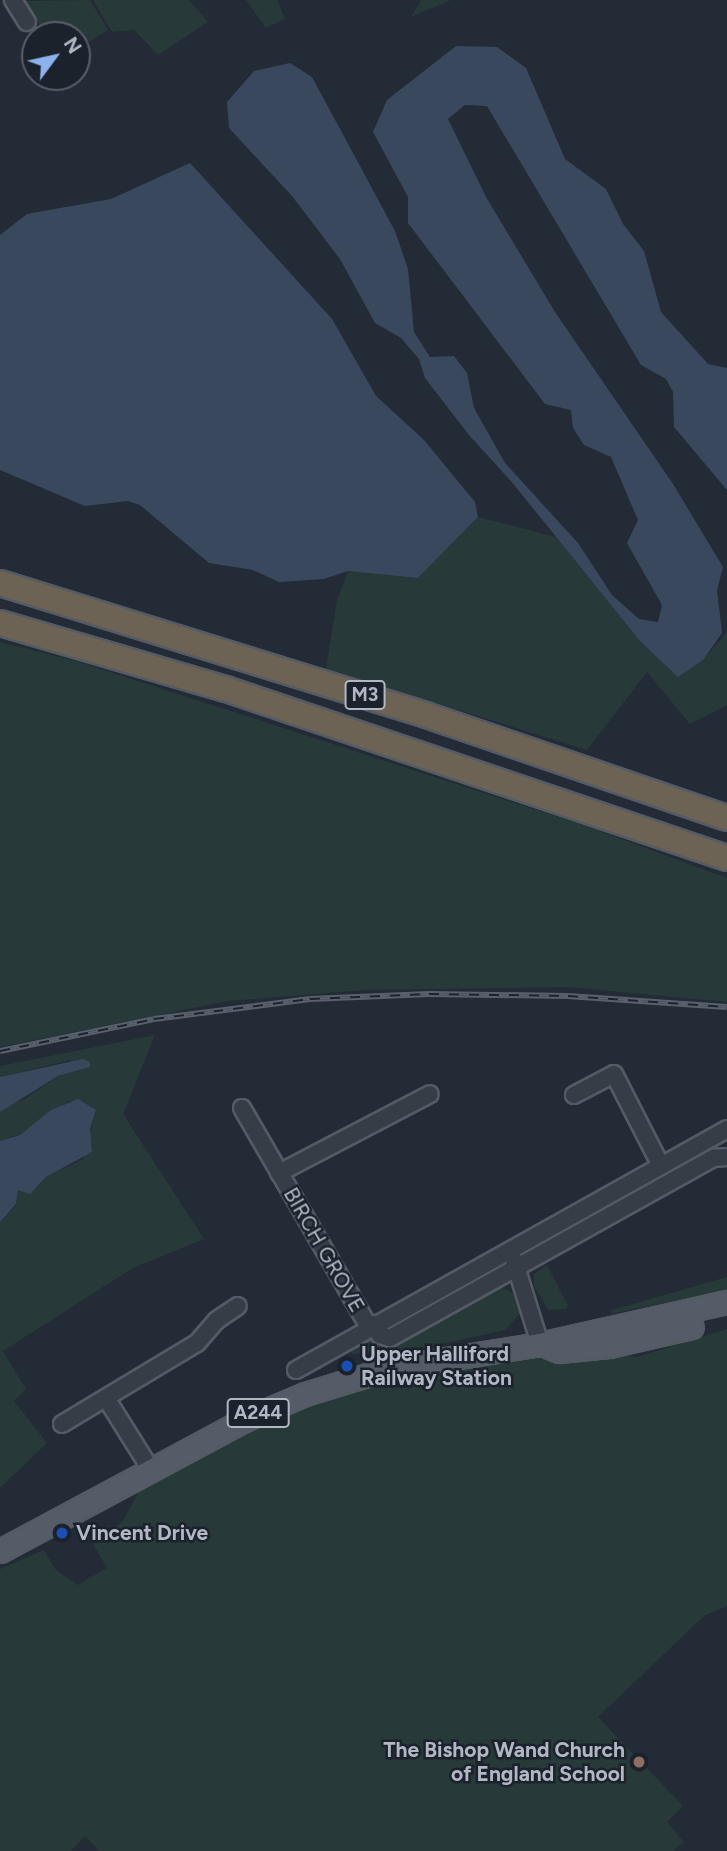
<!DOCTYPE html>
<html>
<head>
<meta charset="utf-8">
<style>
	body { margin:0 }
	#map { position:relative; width:727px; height:1851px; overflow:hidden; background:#232b36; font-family:Figtree,sans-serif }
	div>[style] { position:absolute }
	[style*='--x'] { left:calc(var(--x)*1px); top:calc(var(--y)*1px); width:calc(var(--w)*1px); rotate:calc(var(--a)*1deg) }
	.green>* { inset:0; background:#283939 }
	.water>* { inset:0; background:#3a485e }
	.roads { filter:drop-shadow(2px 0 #545b64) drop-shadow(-2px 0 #545b64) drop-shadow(0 2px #545b64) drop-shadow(0 -2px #545b64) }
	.minor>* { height:16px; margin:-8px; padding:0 8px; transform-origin:8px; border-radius:8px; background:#363d47 }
	.major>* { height:21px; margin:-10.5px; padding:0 10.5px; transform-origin:10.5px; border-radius:10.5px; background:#545c67 }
	.highway>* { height:24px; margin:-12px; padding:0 12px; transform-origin:12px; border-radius:12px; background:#6c6354 }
	.rail>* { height:6px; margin-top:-3px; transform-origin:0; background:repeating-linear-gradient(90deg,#1c222b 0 10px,#59616d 0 20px); box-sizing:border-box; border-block:2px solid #59616d }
	.dots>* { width:19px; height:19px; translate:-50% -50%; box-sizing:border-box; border:4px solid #1c222b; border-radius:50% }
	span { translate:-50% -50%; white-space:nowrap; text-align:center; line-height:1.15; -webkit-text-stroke:5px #1c222b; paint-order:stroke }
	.shield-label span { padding:2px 5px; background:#1c222b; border:2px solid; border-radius:5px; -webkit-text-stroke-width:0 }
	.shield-label { font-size:19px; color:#b1b8c3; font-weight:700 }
	.street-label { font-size:21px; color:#b1b8c3 }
	.poi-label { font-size:21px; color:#b1b8c3; font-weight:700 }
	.left { translate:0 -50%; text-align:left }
	.right { translate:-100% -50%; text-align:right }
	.north { position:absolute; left:21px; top:21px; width:70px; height:70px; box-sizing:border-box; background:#1c222b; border:2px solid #585e68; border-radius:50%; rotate:57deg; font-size:19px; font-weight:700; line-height:28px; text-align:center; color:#b1b8c3 }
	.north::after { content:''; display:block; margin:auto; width:24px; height:32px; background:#8db1ec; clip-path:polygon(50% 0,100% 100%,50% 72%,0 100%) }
</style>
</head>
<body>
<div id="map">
	<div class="green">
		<i style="clip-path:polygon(90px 0,108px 30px,77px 49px,77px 35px,46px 35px,25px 1px)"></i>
		<i style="clip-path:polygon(93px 0,189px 0,208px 22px,158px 55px,134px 30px,112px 32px)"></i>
		<i style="clip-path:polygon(246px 0,277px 0,285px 19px,266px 28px)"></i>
		<i style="clip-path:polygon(421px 0,451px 0,411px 17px)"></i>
		<i style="clip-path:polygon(478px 517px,556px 537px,640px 641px,678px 676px,703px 660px,727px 632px,727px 705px,690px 724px,647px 672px,587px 750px,326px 669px,337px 600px,348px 571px,418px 578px)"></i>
		<i style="clip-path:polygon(0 642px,76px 661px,589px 827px,727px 878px,727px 1002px,568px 987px,364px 990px,228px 1001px,0 1047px)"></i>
		<i style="clip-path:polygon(155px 1035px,123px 1114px,204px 1239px,133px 1268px,3px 1351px,26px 1389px,14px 1401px,47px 1443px,0 1488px,0 1222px,16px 1205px,18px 1190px,37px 1187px,46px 1177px,83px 1159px,96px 1111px,69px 1101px,21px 1134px,0 1141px,0 1112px,10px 1104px,25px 1099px,58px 1076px,81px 1070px,70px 1060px,0 1077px,0 1066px)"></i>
		<i style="clip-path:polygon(547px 1265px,568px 1306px,566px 1309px,548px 1310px,534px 1286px,534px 1274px)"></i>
		<i style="clip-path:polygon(727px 1277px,727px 1289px,722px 1291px,611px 1314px,612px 1310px)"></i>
		<i style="clip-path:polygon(498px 1286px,516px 1294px,522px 1311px,505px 1330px,396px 1354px,397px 1343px)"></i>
		<i style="clip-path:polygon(727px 1329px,727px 1606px,704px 1616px,598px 1717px,683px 1806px,667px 1822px,684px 1842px,673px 1851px,99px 1851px,85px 1836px,71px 1851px,0 1851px,0 1569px,44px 1550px,56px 1570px,78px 1585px,107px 1568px,93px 1544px,122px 1522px,151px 1470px,305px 1394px,540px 1344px,637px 1357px)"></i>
		<i style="clip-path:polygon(373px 1336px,392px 1343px,378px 1351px,352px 1354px,349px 1350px)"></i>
	</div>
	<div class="water">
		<i style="clip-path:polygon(456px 46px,497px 47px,526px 68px,565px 159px,606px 189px,623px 224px,644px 251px,661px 312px,708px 364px,727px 368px,727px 490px,674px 427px,673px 392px,666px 379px,641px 365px,487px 106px,465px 105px,448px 119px,486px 197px,555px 312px,673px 484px,723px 567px,717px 590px,722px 633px,703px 660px,678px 677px,640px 641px,511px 481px,469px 435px,425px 378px,419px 359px,401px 338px,375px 323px,340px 259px,292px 196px,229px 128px,227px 102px,254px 71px,290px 63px,312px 77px,395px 231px,408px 269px,414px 332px,430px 357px,454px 356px,467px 373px,474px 408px,505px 463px,578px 543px,612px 595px,639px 619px,658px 622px,662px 605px,627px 543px,638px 520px,611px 457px,584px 445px,573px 428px,571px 410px,545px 404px,408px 223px,408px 197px,373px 132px,387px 100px)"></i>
		<i style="clip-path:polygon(190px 163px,332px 319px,376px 396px,424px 440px,475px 502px,478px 517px,418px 578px,348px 571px,324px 579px,279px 582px,253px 570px,209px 563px,140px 505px,128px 501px,85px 506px,0 470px,0 235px,27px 214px,111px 199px)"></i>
		<i style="clip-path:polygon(83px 1059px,90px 1062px,90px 1067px,58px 1076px,0 1112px,0 1077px)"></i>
		<i style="clip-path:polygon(78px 1099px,96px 1110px,90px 1129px,92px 1152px,46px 1177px,30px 1194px,18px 1190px,16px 1204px,0 1222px,0 1141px,20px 1135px,51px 1110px)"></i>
	</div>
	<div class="roads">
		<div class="minor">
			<i style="--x:13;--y:0;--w:26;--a:58"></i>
			<i style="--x:574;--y:1095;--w:45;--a:-27.7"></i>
			<i style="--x:614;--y:1074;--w:101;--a:62.9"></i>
			<i style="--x:242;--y:1108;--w:253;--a:59.9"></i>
			<i style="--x:279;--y:1173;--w:170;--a:-27.6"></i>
			<i style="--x:514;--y:1260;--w:88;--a:72.8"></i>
			<i style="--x:373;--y:1324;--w:13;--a:58"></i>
			<i style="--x:380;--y:1335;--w:10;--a:17"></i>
			<i style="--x:390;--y:1338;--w:371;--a:-29.1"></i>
			<i style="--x:714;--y:1158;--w:13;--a:-4"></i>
			<i style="--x:296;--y:1370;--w:494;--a:-29.2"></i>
			<i style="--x:106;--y:1398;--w:85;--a:58"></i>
			<i style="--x:62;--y:1424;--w:157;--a:-31"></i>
			<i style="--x:197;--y:1343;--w:30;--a:-49"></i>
			<i style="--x:217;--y:1320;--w:25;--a:-34"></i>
		</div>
		<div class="major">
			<i style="--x:549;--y:1347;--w:11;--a:22"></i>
			<i style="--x:559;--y:1351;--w:50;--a:-5.7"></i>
			<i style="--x:609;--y:1346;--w:85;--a:-12.9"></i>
			<i style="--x:0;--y:1551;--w:277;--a:-28.2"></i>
			<i style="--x:244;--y:1420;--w:66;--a:-23.1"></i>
			<i style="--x:305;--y:1394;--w:89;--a:-17"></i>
			<i style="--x:390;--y:1368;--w:152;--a:-9.1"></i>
			<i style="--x:540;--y:1344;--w:192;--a:-12.7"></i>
		</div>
		<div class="highway">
			<i style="--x:0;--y:583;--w:446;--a:17.2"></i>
			<i style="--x:426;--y:715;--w:318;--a:18.9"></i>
			<i style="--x:0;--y:623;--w:235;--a:16.3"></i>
			<i style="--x:226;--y:689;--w:529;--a:18.64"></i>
		</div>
	</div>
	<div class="rail">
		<i style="--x:0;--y:1051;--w:157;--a:-11.7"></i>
		<i style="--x:154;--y:1019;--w:157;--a:-7.3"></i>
		<i style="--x:310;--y:999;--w:119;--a:-2.4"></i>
		<i style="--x:429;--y:994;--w:139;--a:0.8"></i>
		<i style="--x:568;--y:996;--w:159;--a:4"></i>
	</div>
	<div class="dots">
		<i style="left:347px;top:1366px;background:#1a4fb4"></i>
		<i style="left:62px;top:1533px;background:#1a4fb4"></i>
		<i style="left:639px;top:1762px;background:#8d6e63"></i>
	</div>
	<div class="shield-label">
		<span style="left:365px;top:695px">M3</span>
		<span style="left:258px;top:1413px">A244</span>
	</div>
	<div class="street-label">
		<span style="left:324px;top:1250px;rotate:60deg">BIRCH GROVE</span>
	</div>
	<div class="poi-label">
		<span class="left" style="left:361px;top:1366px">Upper Halliford<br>Railway Station</span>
		<span class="left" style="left:76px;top:1533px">Vincent Drive</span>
		<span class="right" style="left:625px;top:1762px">The Bishop Wand Church<br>of England School</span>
	</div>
	<div class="north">N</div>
</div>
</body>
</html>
